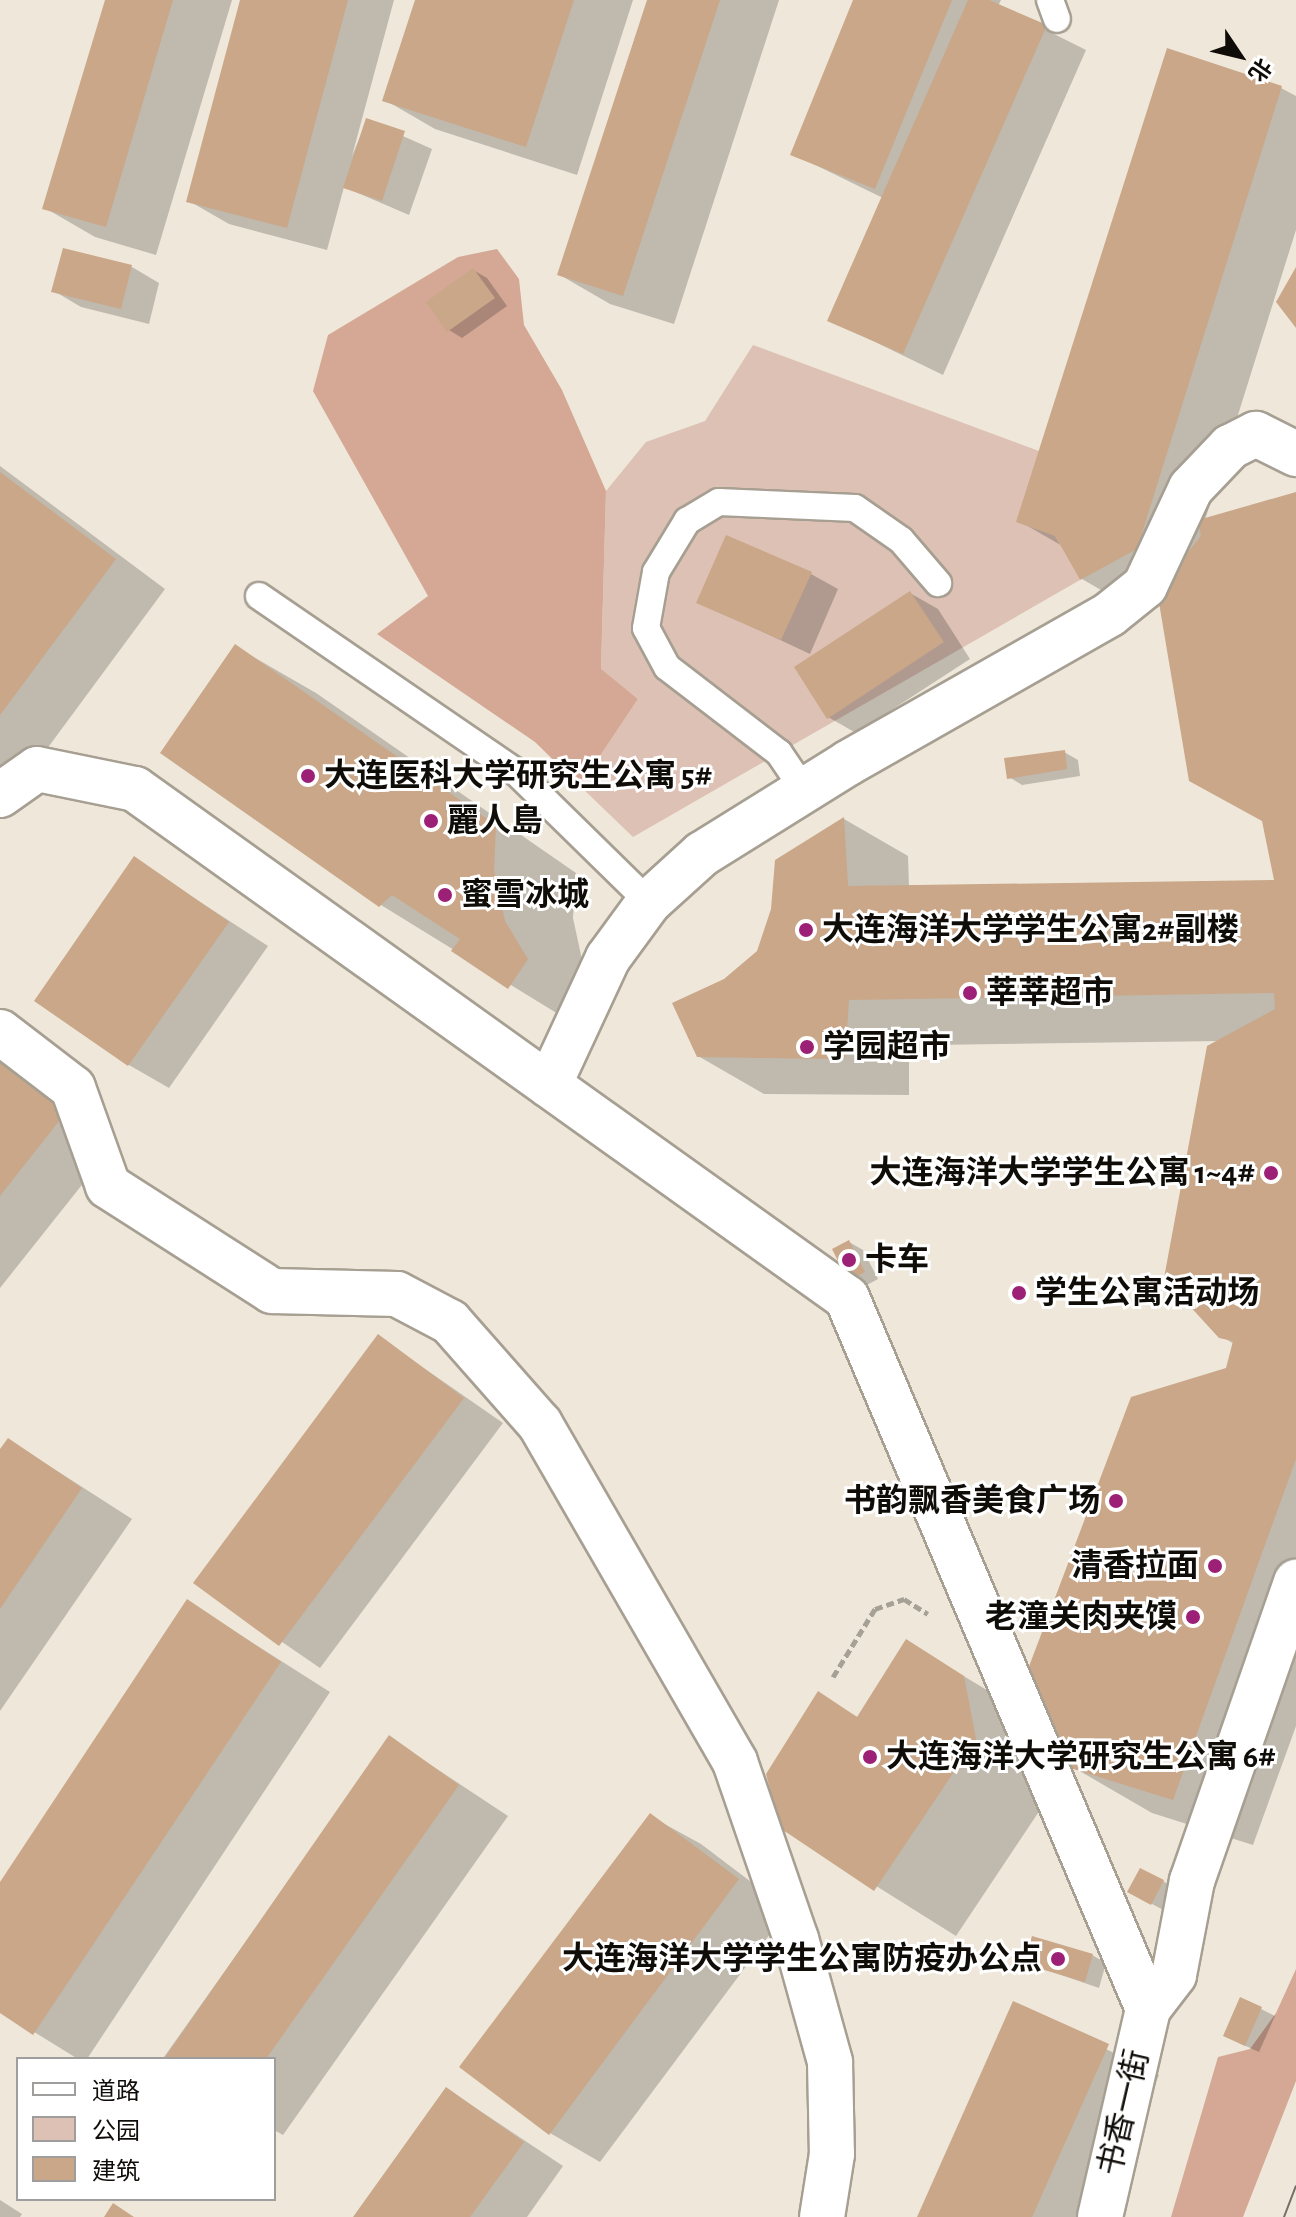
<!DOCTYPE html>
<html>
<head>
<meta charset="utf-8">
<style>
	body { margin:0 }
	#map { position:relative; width:1296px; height:2217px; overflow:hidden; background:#efe8da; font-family:"Alegreya Sans","Noto Sans SC",sans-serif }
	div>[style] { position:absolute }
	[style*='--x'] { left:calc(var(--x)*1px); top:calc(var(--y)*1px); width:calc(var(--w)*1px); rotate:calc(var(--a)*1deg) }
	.green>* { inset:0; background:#ddc1b5 }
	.forest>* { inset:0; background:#d4a895 }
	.shadow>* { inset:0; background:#0003 }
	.building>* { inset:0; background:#c9a788 }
	.path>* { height:5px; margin-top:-2.5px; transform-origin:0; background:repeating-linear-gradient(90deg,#a6a196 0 8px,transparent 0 12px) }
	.roads { filter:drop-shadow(2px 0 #a69f92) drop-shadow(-2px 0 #a69f92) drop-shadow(0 2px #a69f92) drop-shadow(0 -2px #a69f92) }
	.service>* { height:26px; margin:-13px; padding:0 13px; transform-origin:13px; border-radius:13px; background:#fff }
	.minor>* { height:44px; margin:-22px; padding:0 22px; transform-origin:22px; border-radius:22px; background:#fff }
	.tram>* { height:2px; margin:-1px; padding:0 1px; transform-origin:1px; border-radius:1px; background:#746f67 }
	.dots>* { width:22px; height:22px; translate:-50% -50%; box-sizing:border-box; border:4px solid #fff; border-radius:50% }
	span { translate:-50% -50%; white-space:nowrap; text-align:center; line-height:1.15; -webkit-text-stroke:6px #fff; paint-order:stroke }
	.poi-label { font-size:32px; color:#100d09; font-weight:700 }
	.left { translate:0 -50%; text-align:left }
	.right { translate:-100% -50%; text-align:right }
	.street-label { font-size:32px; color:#100d09 }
	.legend { position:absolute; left:16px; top:2057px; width:260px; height:144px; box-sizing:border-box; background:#fff; border:2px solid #9f9e9d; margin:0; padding:10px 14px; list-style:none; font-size:24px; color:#100d09 }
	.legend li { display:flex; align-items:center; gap:16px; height:40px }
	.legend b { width:40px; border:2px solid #9f9e9d }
	.north { position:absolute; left:1200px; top:16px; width:80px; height:80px; -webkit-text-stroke:6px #fff; paint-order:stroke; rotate:125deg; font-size:22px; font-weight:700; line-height:32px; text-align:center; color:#100d09 }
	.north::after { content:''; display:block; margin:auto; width:28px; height:36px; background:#100d09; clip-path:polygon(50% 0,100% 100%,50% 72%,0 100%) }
</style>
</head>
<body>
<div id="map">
	<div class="green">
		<i style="clip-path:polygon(753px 345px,1039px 451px,1055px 536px,1080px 580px,633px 837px,580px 786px,638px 699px,601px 670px,606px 491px,646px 442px,705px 421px)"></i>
	</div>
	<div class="forest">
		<i style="clip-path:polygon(497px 249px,519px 279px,524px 325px,562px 390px,606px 491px,601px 669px,638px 699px,580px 786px,535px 742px,377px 634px,428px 596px,313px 391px,328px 335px,458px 257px)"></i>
		<i style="clip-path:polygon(1296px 1969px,1296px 2081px,1243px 2217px,1171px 2217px,1218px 2057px,1250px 2049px,1276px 2013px)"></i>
	</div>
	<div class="shadow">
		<i style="clip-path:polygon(107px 0,232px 0,156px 255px,95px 237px,45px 208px)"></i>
		<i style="clip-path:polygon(242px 0,394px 0,352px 156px,367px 120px,432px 149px,409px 215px,344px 187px,327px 250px,229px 224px,189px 201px)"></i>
		<i style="clip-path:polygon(417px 0,633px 0,577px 175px,435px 129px,385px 100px)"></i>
		<i style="clip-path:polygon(649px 0,779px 0,674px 324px,610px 304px,560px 275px)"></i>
		<i style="clip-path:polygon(855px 0,1001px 0,998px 6px,1086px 50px,943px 375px,830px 320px,883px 198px,793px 154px)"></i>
		<i style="clip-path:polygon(1281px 88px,1296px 96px,1296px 230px,1205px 520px,1296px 494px,1296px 1726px,1253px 1845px,1152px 1813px,1071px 1766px,1132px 1398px,1228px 1370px,1234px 1344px,1221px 1336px,1221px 1041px,931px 1045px,909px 1033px,909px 1095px,764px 1094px,698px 1056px,726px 981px,759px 952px,844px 819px,908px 856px,909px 887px,1276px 882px,1263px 819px,1159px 593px,1132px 608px,1082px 579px,1064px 547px,1019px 521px)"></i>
		<i style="clip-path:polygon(132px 267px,159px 283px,149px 324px,81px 307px,54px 291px)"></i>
		<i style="clip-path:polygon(473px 270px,487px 278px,507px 306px,462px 338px,449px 330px)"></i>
		<i style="clip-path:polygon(0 466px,165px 589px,21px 784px,0 772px)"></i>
		<i style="clip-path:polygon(811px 574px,838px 589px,810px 654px,699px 602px)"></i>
		<i style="clip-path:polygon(910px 593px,938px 609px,970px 659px,856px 733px,828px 717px)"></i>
		<i style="clip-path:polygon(236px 647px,316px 693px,576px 873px,573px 918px,584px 969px,589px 1033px,381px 905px)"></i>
		<i style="clip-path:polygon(1064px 752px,1078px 760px,1080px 776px,1022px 785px,1009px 777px)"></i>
		<i style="clip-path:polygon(134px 859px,268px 946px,169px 1088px,129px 1065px)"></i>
		<i style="clip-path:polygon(0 1058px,40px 1081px,116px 1142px,0 1288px)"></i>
		<i style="clip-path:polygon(849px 1242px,863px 1250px,878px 1279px,863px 1287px,849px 1279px)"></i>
		<i style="clip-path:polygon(379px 1337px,503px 1423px,320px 1668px,196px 1583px)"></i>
		<i style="clip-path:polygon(9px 1440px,132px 1519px,0 1711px,0 1453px)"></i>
		<i style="clip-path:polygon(188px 1602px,330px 1692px,87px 2059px,78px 2059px,0 2011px,0 1885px)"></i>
		<i style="clip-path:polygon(907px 1642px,1045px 1725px,1056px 1786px,956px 1936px,782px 1827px,818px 1694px,859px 1718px)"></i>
		<i style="clip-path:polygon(390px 1738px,508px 1816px,283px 2135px,274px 2130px,274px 2059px,164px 2057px)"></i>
		<i style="clip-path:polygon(650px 1816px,701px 1844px,788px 1910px,600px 2162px,550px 2133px)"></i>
		<i style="clip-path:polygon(1163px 1881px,1176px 1889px,1165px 1911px,1143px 1899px)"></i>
		<i style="clip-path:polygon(1092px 1955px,1106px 1963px,1099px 1988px,1026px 1963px)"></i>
		<i style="clip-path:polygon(1241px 1999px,1275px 2016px,1259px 2052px,1239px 2043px)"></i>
		<i style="clip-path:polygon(1014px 2004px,1159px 2075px,1095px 2217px,919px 2217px)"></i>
		<i style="clip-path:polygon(447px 2089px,563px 2166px,527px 2217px,355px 2217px)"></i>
		<i style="clip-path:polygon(0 2200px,22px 2214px,20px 2217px,0 2217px)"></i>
	</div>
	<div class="building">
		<i style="clip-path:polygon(105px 0,173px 0,106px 227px,42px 209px)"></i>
		<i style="clip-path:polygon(240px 0,348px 0,287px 228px,186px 202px)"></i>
		<i style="clip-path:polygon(415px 0,574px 0,526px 147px,382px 101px)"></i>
		<i style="clip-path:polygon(647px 0,720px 0,623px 296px,557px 275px)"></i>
		<i style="clip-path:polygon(853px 0,952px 0,875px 189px,790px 155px)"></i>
		<i style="clip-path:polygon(968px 0,989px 0,1047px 25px,903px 354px,827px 321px)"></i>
		<i style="clip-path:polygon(1167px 48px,1282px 86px,1137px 549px,1080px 580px,1055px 536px,1016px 522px)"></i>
		<i style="clip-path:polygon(366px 118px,405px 131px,382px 201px,343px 188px)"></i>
		<i style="clip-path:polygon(63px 248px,132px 265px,121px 309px,51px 292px)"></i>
		<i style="clip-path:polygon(1296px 267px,1296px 328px,1276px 302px)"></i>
		<i style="clip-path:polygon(473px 268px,495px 298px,447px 332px,426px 302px)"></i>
		<i style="clip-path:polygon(0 472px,116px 559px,0 715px)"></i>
		<i style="clip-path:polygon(1296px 492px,1296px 1459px,1173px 1800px,1070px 1768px,1025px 1677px,1131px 1397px,1226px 1368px,1233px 1341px,1219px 1338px,1164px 1278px,1207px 1046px,1275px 1009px,1274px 993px,849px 1000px,845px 1059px,697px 1057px,672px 1003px,724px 979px,757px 951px,771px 909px,775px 860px,844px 817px,848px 886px,1274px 880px,1262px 821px,1189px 781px,1157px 591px,1201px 536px,1198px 520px)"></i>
		<i style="clip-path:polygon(726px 535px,812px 572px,781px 640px,696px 603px)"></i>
		<i style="clip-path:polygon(910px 591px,944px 642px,827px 719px,794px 667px)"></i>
		<i style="clip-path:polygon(235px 644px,496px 825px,494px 870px,505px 921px,528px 959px,508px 989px,451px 951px,460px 939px,392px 895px,379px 907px,160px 753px)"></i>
		<i style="clip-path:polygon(1065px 750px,1067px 769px,1007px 779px,1004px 758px)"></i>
		<i style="clip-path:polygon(134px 856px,229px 922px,128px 1066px,34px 1001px)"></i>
		<i style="clip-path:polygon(0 1058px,67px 1111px,0 1196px)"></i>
		<i style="clip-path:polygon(849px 1240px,865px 1272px,848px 1281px,832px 1249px)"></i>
		<i style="clip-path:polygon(378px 1334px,464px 1398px,279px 1646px,193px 1583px)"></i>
		<i style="clip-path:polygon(8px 1438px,82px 1488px,0 1609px,0 1449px)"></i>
		<i style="clip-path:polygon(187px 1599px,281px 1662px,33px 2035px,0 2013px,0 1882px)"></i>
		<i style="clip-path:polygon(906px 1639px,964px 1676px,976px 1739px,874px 1891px,780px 1828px,766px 1774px,818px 1691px,857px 1717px)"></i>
		<i style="clip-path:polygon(389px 1735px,459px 1785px,266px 2059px,164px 2059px)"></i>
		<i style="clip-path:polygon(650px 1813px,739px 1879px,549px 2135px,459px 2067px)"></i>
		<i style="clip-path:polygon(1140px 1868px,1164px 1880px,1151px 1905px,1127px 1892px)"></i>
		<i style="clip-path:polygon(1032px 1936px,1093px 1954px,1085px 1982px,1024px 1964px)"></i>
		<i style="clip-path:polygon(1240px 1997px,1262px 2007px,1245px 2046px,1223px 2036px)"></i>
		<i style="clip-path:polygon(1013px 2001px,1109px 2044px,1032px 2217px,917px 2217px)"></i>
		<i style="clip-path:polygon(446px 2087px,524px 2142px,470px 2217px,353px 2217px)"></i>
		<i style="clip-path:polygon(113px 2203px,134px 2217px,104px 2217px)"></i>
	</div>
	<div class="path">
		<i style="--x:833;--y:1677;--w:80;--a:-58.3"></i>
		<i style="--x:875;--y:1609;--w:31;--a:-19"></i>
		<i style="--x:904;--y:1599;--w:28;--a:32"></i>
	</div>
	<div class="roads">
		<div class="service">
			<i style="--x:1050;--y:0;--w:20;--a:70"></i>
			<i style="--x:259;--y:596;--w:310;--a:34.4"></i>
			<i style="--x:515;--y:771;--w:187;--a:44.4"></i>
			<i style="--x:804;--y:790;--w:45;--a:-124"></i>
			<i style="--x:779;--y:753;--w:141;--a:-142.5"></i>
			<i style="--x:667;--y:667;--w:44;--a:-118.3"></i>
			<i style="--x:646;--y:628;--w:57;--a:-79.9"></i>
			<i style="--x:656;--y:572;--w:60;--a:-58.7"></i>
			<i style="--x:687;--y:521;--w:37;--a:-31"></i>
			<i style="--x:719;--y:502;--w:136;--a:2.5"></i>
			<i style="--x:855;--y:508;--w:56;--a:34.8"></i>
			<i style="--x:901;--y:540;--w:57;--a:49.3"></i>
		</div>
		<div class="minor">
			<i style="--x:0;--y:795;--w:45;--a:-35.1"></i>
			<i style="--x:37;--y:769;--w:100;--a:11.5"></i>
			<i style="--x:135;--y:789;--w:875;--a:35.56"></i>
			<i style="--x:847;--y:1298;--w:772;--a:67.05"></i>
			<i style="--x:0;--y:1032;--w:92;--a:37.5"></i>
			<i style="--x:73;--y:1088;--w:104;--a:70.3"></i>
			<i style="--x:108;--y:1186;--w:195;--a:32.6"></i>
			<i style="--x:272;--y:1291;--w:125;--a:1.4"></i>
			<i style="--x:397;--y:1294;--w:60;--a:27.8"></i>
			<i style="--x:450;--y:1322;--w:136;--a:48.6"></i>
			<i style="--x:540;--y:1424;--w:390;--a:60"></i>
			<i style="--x:735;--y:1762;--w:187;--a:71"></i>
			<i style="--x:796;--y:1939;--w:128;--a:74.5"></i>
			<i style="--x:830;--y:2062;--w:92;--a:88.8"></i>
			<i style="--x:832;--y:2154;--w:64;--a:99"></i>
			<i style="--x:549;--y:1085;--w:140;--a:-65.1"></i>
			<i style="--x:608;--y:958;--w:69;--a:-53.8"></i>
			<i style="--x:649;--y:902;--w:72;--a:-42.2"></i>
			<i style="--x:702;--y:854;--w:172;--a:-31.9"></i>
			<i style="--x:848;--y:763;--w:301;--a:-29.6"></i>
			<i style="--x:1110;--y:614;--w:45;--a:-38.7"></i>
			<i style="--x:1145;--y:586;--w:108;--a:-64.9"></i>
			<i style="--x:1191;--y:488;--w:57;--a:-46.4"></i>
			<i style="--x:1230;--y:447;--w:29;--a:-27"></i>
			<i style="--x:1256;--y:434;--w:45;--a:26.6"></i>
			<i style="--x:1100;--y:2217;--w:213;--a:-77"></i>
			<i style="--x:1148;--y:2009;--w:43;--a:-52.6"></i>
			<i style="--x:1174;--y:1975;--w:96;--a:-79.2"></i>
			<i style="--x:1192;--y:1881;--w:317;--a:-70.8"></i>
		</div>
	</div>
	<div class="tram">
		<i style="--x:1284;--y:2217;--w:33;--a:-69"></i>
	</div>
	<div class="dots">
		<i style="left:308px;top:776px;background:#9c2076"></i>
		<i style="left:431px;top:821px;background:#9c2076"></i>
		<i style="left:445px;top:895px;background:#9c2076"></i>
		<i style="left:806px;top:930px;background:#9c2076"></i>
		<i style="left:970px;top:993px;background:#9c2076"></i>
		<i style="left:807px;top:1047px;background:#9c2076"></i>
		<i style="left:1271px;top:1173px;background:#9c2076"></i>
		<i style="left:849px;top:1260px;background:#9c2076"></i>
		<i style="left:1019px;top:1293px;background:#9c2076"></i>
		<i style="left:1116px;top:1501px;background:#9c2076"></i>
		<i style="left:1215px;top:1566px;background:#9c2076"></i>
		<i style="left:1193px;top:1617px;background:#9c2076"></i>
		<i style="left:870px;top:1757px;background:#9c2076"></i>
		<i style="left:1058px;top:1959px;background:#9c2076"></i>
	</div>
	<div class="poi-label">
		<span class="left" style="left:324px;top:776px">大连医科大学研究生公寓 5#</span>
		<span class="left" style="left:447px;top:821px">麗人島</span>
		<span class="left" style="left:461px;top:895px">蜜雪冰城</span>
		<span class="left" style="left:822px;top:930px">大连海洋大学学生公寓2#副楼</span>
		<span class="left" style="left:986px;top:993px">莘莘超市</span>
		<span class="left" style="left:823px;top:1047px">学园超市</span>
		<span class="right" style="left:1255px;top:1173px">大连海洋大学学生公寓 1~4#</span>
		<span class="left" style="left:865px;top:1260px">卡车</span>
		<span class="left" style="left:1035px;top:1293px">学生公寓活动场</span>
		<span class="right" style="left:1100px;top:1501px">书韵飘香美食广场</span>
		<span class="right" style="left:1199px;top:1566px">清香拉面</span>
		<span class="right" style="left:1177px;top:1617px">老潼关肉夹馍</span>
		<span class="left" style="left:886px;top:1757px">大连海洋大学研究生公寓 6#</span>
		<span class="right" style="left:1042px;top:1959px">大连海洋大学学生公寓防疫办公点</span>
	</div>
	<div class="street-label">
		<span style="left:1124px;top:2113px;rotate:-77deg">书香一街</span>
	</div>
	<ul class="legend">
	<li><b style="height:10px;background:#fff"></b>道路</li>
	<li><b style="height:22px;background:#ddc1b5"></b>公园</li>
	<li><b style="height:22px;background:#c9a788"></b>建筑</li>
	</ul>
	<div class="north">北</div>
</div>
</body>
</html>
